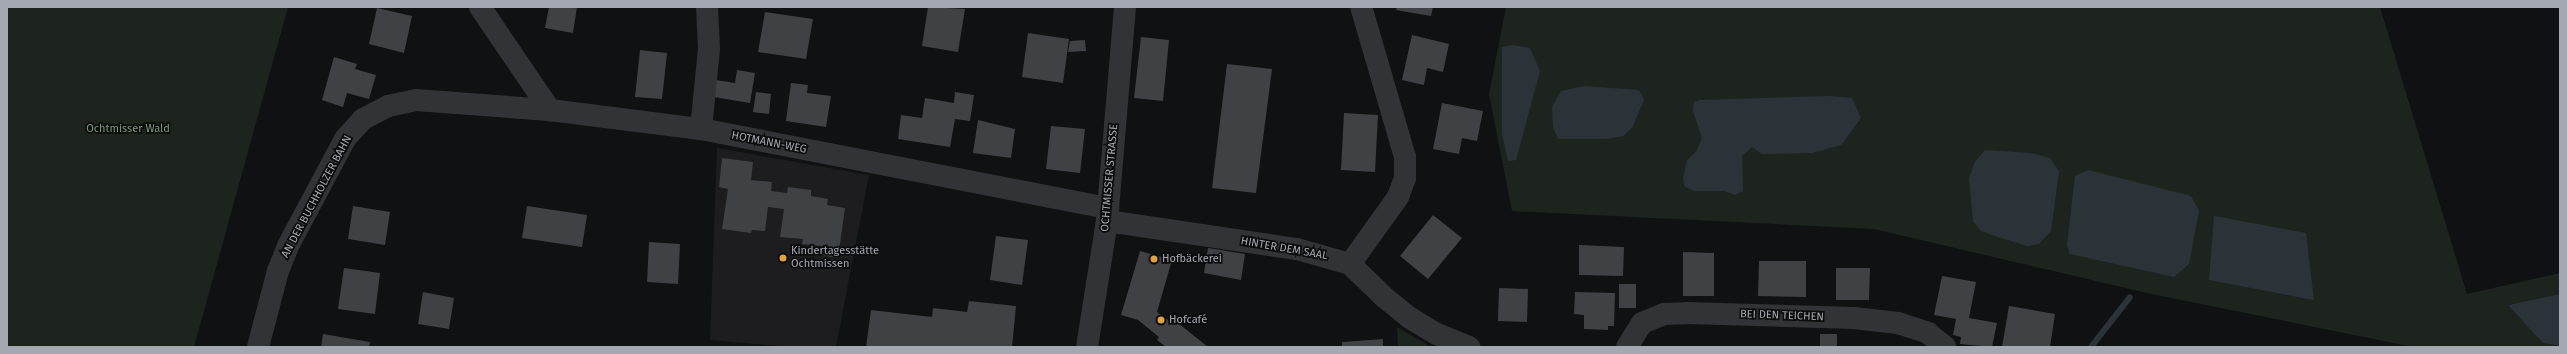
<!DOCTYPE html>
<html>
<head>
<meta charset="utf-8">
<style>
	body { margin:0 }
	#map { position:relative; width:2567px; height:354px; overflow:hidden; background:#101112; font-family:"Fira Sans",sans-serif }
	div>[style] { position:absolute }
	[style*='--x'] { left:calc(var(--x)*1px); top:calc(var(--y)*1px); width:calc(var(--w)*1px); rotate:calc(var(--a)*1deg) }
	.built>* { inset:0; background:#1d1d1f }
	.green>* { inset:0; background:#1d241e }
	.water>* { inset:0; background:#2b3339 }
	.stream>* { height:6px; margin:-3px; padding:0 3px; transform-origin:3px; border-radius:3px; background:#2b3339 }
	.building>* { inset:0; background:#404145 }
	.minor>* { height:22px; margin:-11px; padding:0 11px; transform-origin:11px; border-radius:11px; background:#323336 }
	.dots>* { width:11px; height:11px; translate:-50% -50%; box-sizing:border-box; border:2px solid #0c0c0d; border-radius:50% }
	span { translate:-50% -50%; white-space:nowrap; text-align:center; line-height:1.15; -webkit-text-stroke:3.5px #0c0c0d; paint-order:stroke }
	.park-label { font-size:11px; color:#7b9b7c }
	.street-label { font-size:11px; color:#a3a8b1 }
	.poi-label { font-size:11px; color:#a3a8b1 }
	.left { translate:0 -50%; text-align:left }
	.frame { position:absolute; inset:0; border:8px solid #a3a8b1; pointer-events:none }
</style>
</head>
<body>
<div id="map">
	<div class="built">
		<i style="clip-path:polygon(717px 148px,869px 175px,836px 347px,791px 347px,710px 340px)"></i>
	</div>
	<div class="green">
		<i style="clip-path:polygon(7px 7px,288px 7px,194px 347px,7px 347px)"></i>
		<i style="clip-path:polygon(1506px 7px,2380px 7px,2467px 294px,2560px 273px,2560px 294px,2508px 305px,2543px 342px,2560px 347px,2413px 347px,2147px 293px,1874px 229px,1512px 211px,1489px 94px)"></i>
		<i style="clip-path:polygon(1397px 327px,1431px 347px,1398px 347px)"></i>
	</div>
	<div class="water">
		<i style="clip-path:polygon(1514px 45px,1530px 48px,1540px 71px,1516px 160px,1508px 161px,1502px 133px,1502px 47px)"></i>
		<i style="clip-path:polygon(1584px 86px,1639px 90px,1644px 100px,1632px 128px,1623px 136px,1606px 139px,1558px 139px,1553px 127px,1552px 107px,1561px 91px)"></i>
		<i style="clip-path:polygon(1829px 96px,1852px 98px,1861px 118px,1841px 145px,1812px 153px,1762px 154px,1752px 147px,1742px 156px,1743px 191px,1735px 195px,1724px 191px,1695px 191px,1685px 187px,1683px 178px,1687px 160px,1696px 152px,1702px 138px,1693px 111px,1694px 102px,1700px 100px)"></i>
		<i style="clip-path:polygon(1985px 150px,2031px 153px,2050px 158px,2059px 171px,2051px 231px,2039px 244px,2027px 246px,1995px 236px,1981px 231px,1973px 221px,1969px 178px,1975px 162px)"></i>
		<i style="clip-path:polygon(2088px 170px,2191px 196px,2199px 211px,2189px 264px,2174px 277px,2070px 254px,2067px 245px,2075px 176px)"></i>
		<i style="clip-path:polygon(2214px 216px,2306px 233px,2314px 300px,2209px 280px)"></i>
		<i style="clip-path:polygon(2560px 294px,2560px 346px,2543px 343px,2508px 305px)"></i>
	</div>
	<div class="stream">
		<i style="--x:2091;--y:347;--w:63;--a:-52"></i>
	</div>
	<div class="building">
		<i style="clip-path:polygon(549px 7px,577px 7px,573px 33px,545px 28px)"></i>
		<i style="clip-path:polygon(928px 7px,965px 9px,958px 52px,922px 46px)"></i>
		<i style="clip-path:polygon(1397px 7px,1433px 7px,1431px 16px,1396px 10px)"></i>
		<i style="clip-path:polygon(377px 8px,412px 16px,404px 53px,369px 44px)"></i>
		<i style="clip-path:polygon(765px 12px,813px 19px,806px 59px,758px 52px)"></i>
		<i style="clip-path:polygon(1028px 33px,1069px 39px,1063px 83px,1022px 77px)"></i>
		<i style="clip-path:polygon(1412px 35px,1449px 44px,1443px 72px,1427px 68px,1424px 85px,1402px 80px)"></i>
		<i style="clip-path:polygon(1141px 37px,1169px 40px,1163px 101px,1134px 98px)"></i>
		<i style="clip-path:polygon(1085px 40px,1086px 51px,1068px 52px,1070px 41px)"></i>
		<i style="clip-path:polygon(640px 50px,667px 53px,662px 99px,635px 97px)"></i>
		<i style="clip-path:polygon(334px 57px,357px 64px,355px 69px,376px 75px,369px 99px,347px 93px,343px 107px,322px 100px)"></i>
		<i style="clip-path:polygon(1227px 64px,1272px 69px,1256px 193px,1212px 188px)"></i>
		<i style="clip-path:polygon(737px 70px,755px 73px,750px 103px,714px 97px,716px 80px,735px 83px)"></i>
		<i style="clip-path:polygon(791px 83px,808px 85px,807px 93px,831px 96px,826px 127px,786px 121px)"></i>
		<i style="clip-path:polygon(756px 92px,771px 94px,769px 114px,753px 112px)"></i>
		<i style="clip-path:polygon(955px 92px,974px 95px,970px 121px,955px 119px,950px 147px,898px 139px,901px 115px,922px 118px,925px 98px,954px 103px)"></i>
		<i style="clip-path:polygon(1442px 103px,1483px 111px,1477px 141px,1462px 138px,1459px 154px,1433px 149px)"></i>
		<i style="clip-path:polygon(1344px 113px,1378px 115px,1375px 172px,1341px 170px)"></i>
		<i style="clip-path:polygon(978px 120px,1015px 129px,1011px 158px,973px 153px)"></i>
		<i style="clip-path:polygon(1051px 126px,1085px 129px,1080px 173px,1046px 169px)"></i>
		<i style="clip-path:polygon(722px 158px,753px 162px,751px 180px,772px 182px,771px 191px,787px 193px,788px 187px,811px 190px,811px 196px,828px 199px,827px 205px,845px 208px,838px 258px,820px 255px,821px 246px,802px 244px,803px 239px,780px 237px,784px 209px,768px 207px,765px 231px,752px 230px,751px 233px,722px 229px,728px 189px,719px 187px)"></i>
		<i style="clip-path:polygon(353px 206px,390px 212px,385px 245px,348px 239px)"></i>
		<i style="clip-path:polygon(527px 206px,587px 215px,582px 247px,522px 238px)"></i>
		<i style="clip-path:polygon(1433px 215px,1462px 238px,1428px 279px,1400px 256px)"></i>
		<i style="clip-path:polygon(996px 236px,1028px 240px,1022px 285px,990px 280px)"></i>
		<i style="clip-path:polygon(649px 242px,680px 244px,678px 284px,647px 282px)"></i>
		<i style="clip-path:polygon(1579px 245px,1624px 247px,1623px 276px,1579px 275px)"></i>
		<i style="clip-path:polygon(1208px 248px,1245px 254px,1241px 280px,1204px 273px)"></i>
		<i style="clip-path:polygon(1140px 251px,1172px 260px,1157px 312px,1171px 322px,1173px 319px,1208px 347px,1166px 347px,1157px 340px,1159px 337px,1138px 320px,1121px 315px)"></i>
		<i style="clip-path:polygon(1683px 252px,1714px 253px,1714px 296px,1683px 296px)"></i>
		<i style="clip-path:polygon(1759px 261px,1806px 261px,1806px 297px,1758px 296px)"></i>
		<i style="clip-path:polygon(344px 268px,380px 273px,375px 314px,338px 309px)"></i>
		<i style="clip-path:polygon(1836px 268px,1870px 268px,1869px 300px,1836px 300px)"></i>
		<i style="clip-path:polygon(1942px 276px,1976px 282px,1969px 318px,1997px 323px,1992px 347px,1960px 344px,1961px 337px,1953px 335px,1956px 319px,1934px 315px)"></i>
		<i style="clip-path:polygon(1619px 284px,1636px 284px,1636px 308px,1619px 308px)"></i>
		<i style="clip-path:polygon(1499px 288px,1528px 289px,1527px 322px,1498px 321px)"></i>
		<i style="clip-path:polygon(423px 292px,454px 298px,449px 329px,418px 324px)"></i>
		<i style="clip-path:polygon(1575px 292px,1615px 293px,1614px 326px,1608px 326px,1608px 330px,1584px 329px,1584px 315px,1574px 314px)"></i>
		<i style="clip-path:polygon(969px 301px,1016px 306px,1012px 347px,866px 347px,871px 310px,932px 317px,933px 308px,967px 312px)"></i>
		<i style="clip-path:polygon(2009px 306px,2055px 314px,2050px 347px,2002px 347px)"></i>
		<i style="clip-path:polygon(323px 334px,370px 342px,369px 347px,321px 347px)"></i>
		<i style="clip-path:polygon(1820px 334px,1837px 334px,1837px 347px,1820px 347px)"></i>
		<i style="clip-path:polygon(1383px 339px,1383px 347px,1342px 347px,1342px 342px)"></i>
	</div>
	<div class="minor">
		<i style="--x:480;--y:7;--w:125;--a:55.8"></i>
		<i style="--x:550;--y:110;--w:152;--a:7.2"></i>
		<i style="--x:701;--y:129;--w:415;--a:11"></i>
		<i style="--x:701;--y:129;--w:80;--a:-84.3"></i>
		<i style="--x:709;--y:49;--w:42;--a:-92.7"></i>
		<i style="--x:1107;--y:221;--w:192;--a:8.4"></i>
		<i style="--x:1297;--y:249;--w:55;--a:15.8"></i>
		<i style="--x:1350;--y:264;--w:47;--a:44.1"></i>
		<i style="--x:1384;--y:297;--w:33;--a:39"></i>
		<i style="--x:1410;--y:318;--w:31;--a:31"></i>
		<i style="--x:1437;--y:334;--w:35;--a:22"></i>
		<i style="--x:1350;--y:264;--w:82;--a:-54.4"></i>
		<i style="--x:1398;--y:197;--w:20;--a:-70"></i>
		<i style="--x:1405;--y:178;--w:21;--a:-90"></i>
		<i style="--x:1405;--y:157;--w:156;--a:-106.3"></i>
		<i style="--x:258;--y:347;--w:79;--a:-75.3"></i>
		<i style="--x:278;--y:271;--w:29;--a:-68"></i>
		<i style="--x:289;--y:244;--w:119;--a:-61.9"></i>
		<i style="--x:345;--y:139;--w:27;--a:-48"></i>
		<i style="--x:363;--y:119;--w:28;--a:-27"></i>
		<i style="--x:388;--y:106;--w:29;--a:-12"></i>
		<i style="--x:416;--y:100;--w:134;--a:4.3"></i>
		<i style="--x:1087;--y:347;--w:128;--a:-81"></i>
		<i style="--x:1107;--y:221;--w:215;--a:-85.2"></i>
		<i style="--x:1627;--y:347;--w:28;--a:-58"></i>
		<i style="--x:1642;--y:323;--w:24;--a:-22"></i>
		<i style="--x:1664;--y:314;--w:23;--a:-2"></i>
		<i style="--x:1687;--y:313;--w:167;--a:1.7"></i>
		<i style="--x:1854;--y:318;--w:44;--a:6.5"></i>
		<i style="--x:1898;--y:323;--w:32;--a:18"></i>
		<i style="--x:1928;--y:333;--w:22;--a:39"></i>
	</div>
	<div class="dots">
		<i style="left:783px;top:258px;background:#e2a438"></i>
		<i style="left:1154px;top:259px;background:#e2a438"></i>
		<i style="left:1161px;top:320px;background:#e2a438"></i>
	</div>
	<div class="park-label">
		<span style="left:128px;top:129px">Ochtmisser Wald</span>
	</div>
	<div class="street-label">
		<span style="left:769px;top:143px;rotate:11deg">HOTMANN-WEG</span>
		<span style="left:1110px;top:178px;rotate:-85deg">OCHTMISSER STRASSE</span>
		<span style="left:317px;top:197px;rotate:-62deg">AN DER BUCHHOLZER BAHN</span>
		<span style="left:1284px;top:249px;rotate:10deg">HINTER DEM SAAL</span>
		<span style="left:1782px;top:316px;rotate:2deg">BEI DEN TEICHEN</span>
	</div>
	<div class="poi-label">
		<span class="left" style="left:791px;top:258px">Kindertagesstätte<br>Ochtmissen</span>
		<span class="left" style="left:1162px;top:259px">Hofbäckerei</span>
		<span class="left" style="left:1169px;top:320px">Hofcafé</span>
	</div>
	<div class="frame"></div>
</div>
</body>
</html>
